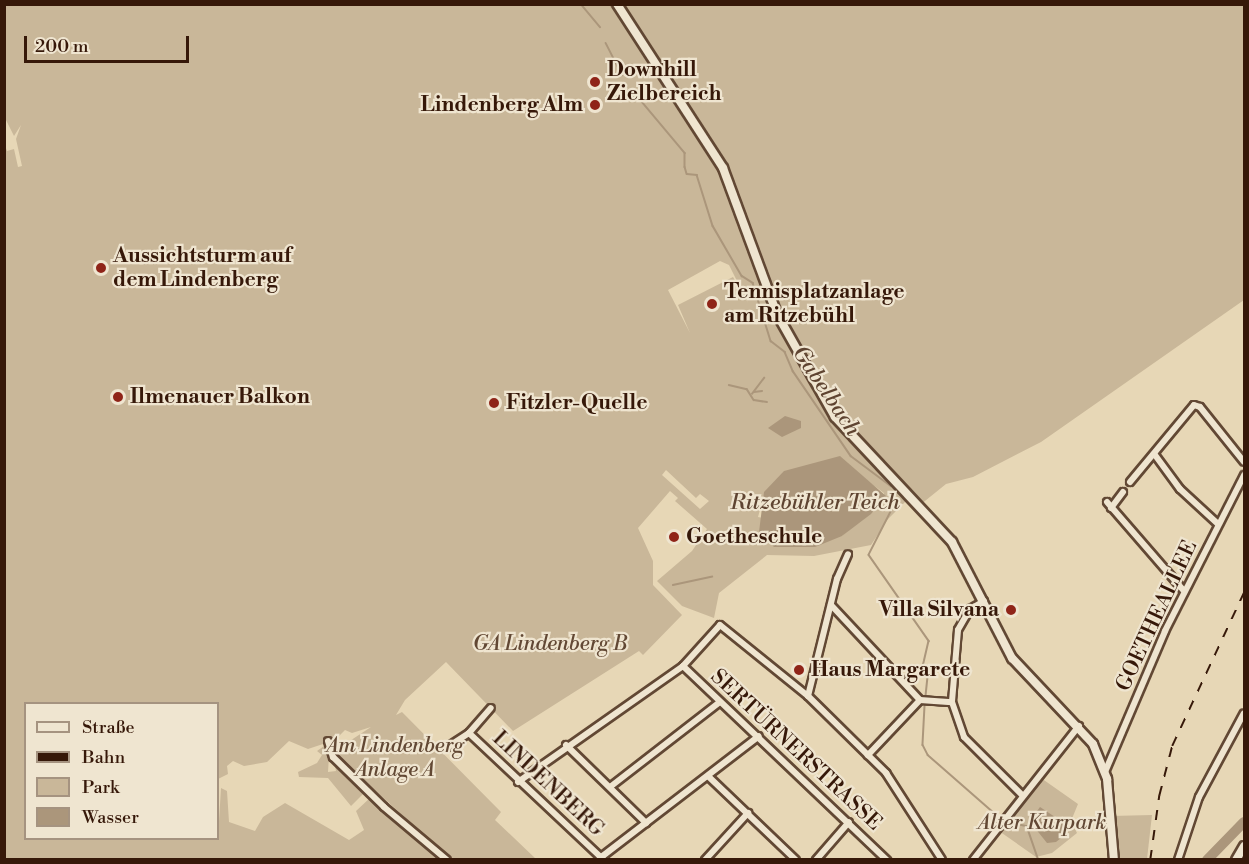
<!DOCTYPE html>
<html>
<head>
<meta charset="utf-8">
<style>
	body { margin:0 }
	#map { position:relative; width:1249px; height:864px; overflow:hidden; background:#e7d7b6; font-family:"Libre Bodoni",serif }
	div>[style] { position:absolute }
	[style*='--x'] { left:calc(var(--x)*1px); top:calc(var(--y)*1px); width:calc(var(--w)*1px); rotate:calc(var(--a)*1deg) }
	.green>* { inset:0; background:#c9b799 }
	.water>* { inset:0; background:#ab967b }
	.stream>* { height:1.5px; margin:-0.75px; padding:0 0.75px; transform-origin:0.75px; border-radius:0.75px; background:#ab967b }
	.river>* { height:10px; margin:-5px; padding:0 5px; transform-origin:5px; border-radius:5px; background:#ab967b }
	.roads { filter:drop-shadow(2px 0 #624834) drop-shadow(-2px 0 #624834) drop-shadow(0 2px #624834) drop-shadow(0 -2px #624834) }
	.minor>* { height:6px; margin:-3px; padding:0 3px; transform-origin:3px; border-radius:3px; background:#efe5d0 }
	.tertiary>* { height:8px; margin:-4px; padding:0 4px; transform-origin:4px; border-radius:4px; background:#efe5d0 }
	.secondary>* { height:8px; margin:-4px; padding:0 4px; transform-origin:4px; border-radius:4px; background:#efe5d0 }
	.rail>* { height:1.5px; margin-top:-0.75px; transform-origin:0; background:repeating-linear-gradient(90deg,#361809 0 10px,transparent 0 20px) }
	.dots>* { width:16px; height:16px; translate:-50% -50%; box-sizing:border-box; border:3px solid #efe5d0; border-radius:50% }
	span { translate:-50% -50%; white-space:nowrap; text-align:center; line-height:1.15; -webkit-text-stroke:4.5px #efe5d0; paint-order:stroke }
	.poi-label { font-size:21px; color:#361809; font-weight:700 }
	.left { translate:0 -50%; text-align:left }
	.right { translate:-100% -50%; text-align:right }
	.street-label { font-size:21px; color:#361809 }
	.park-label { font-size:21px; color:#624834; font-style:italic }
	.water-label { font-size:22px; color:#5f4431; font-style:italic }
	.frame { position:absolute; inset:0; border:6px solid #361809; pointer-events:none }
	.legend { position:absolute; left:24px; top:702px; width:195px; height:138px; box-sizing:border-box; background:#efe5d0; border:2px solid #a59380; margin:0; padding:8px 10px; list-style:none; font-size:18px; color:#361809 }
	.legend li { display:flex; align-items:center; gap:12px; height:30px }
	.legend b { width:30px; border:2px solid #a59380 }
	.scale { position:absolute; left:24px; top:36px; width:165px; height:27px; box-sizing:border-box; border:3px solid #361809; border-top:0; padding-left:8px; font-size:18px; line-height:21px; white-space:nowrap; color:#361809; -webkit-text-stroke:4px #efe5d0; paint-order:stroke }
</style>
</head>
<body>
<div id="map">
	<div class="green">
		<i style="clip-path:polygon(evenodd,5px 5px,613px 5px,730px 191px,781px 327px,831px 418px,847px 440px,908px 499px,888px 519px,871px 545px,814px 556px,767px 555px,719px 593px,714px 618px,682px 606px,657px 581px,692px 551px,707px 529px,675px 501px,678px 498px,670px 491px,638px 528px,653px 561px,653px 585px,682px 615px,643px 655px,639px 651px,513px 731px,446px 662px,405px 700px,396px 715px,402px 712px,501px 812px,495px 820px,536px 859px,451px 859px,336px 755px,336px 750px,371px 727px,352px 733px,345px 730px,335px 740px,308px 749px,289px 741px,267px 762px,244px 766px,233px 761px,227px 766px,228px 774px,218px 779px,218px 704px,26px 704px,26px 838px,218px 838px,221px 788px,227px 791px,229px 822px,255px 831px,263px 817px,285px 803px,349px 840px,364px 830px,356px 811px,371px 797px,440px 859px,5px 859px,4px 143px,7px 151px,14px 149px,18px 167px,22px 166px,16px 139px,21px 125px,14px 136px,5px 118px,5px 5px,720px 261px,729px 265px,748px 303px,733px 277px,678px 305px,690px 333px,668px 290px,720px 261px,5px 5px,666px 470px,696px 498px,700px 494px,709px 501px,700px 509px,662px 475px,666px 470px,5px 5px,865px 479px,884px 493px,884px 498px,842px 536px,758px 517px,765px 492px,865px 479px)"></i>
		<i style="clip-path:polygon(619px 5px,1244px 5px,1244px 300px,1041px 442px,973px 477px,946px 484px,920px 505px,845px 424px,821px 389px,781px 311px,733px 178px)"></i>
		<i style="clip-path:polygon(324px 746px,329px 756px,328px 772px,336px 771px,334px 761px,365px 792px,351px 806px,328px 778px,299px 777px,298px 772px,317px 763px,322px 755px,317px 751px)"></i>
		<i style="clip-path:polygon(1041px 778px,1078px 804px,1071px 821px,1077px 833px,1052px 853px,1036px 857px,999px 831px)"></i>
		<i style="clip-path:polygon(1152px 815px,1147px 859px,1119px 859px,1111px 816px)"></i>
	</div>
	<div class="water">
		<i style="clip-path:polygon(785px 416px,801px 421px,801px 428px,782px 437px,768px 428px)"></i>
		<i style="clip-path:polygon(840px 456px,886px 496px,871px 514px,842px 536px,815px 547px,774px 547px,759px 532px,764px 492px,784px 471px)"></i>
		<i style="clip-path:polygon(1040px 807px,1064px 823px,1066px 834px,1056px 842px,1047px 843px,1035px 828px,1032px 818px)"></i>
	</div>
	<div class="stream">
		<i style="--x:581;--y:4;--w:30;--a:50"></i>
		<i style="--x:606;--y:43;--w:36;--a:63"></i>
		<i style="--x:633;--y:91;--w:81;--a:50"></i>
		<i style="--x:685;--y:153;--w:14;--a:90"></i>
		<i style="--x:685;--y:167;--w:7;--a:74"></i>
		<i style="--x:687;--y:174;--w:10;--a:6"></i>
		<i style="--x:697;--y:175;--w:53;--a:72.6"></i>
		<i style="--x:713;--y:226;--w:58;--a:59.9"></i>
		<i style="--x:742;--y:276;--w:13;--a:32"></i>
		<i style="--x:753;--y:283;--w:61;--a:72.8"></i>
		<i style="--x:771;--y:341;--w:18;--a:38"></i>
		<i style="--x:785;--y:352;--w:21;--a:67"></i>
		<i style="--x:793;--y:371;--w:103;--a:55.7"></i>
		<i style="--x:851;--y:456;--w:50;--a:36.9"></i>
		<i style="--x:729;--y:385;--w:18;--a:13"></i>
		<i style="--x:747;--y:389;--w:13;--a:58"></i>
		<i style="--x:754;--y:400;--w:13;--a:9"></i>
		<i style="--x:754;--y:392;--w:8;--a:-7"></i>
		<i style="--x:752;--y:394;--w:20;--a:-53"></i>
		<i style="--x:895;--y:504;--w:57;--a:117"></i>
		<i style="--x:869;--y:555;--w:105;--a:55.1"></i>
		<i style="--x:929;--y:641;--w:27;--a:103"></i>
		<i style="--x:923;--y:667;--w:11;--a:63"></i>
		<i style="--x:928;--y:677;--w:18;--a:96"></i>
		<i style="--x:673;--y:585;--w:40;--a:-12"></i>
		<i style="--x:925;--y:706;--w:39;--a:93"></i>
		<i style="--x:923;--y:745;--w:11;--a:63"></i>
		<i style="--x:928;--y:755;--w:85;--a:41.2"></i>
		<i style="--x:1009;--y:822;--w:18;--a:13"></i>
		<i style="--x:1027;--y:826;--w:36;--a:71"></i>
	</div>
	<div class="river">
		<i style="--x:1207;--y:860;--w:53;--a:-45.8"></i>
	</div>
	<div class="roads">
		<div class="minor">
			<i style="--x:1155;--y:455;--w:42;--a:53.7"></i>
			<i style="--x:1180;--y:489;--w:52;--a:42.6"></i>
			<i style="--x:1130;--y:482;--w:100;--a:-50.3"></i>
			<i style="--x:1194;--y:405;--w:6;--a:18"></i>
			<i style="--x:1200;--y:407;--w:70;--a:51.3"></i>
			<i style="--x:1107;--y:502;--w:118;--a:49.1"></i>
			<i style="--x:1111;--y:508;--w:20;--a:-53"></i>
			<i style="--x:984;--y:601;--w:16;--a:150"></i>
			<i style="--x:970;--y:609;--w:24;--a:120"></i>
			<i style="--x:958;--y:630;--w:72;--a:94.8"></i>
			<i style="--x:952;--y:702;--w:37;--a:71"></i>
			<i style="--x:964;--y:737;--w:83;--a:45"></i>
			<i style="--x:831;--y:605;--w:130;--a:46.9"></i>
			<i style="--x:920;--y:700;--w:76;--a:133.4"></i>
			<i style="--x:683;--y:666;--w:282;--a:43.6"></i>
			<i style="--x:808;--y:696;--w:121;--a:-76.1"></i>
			<i style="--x:837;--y:579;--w:27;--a:-66"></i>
			<i style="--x:920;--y:700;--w:32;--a:4"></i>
			<i style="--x:469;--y:733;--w:33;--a:-49"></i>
			<i style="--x:328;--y:741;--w:17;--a:73"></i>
			<i style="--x:333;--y:757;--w:71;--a:44.4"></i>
			<i style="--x:384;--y:807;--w:82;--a:40.1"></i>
			<i style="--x:566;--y:745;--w:112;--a:44.3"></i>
			<i style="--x:446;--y:748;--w:27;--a:-33"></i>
			<i style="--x:469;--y:733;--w:185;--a:43.3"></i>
			<i style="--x:1105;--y:772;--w:153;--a:-66.9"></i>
			<i style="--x:1165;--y:631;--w:175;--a:-63.1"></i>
			<i style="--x:709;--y:777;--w:120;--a:43.7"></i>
			<i style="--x:518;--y:782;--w:202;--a:-35.1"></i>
			<i style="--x:683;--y:666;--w:55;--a:-47.9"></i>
			<i style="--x:720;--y:625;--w:113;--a:38.9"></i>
			<i style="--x:808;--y:696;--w:110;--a:44.6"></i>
			<i style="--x:886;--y:773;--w:103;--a:57.2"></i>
			<i style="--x:610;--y:787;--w:139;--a:-37.7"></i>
			<i style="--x:600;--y:858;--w:200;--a:-37.5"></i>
			<i style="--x:705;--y:860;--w:64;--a:-47.5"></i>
			<i style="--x:816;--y:860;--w:50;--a:-49"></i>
			<i style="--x:973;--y:860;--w:171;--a:-51.7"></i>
			<i style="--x:1178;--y:860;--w:66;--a:-71.6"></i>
			<i style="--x:1199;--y:797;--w:95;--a:-61.8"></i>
		</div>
		<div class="tertiary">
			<i style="--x:617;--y:4;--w:195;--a:57.1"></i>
			<i style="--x:723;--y:168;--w:156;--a:69.7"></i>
			<i style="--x:777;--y:314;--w:118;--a:60.6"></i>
			<i style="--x:835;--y:417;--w:171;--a:46.9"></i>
			<i style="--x:952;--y:542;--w:131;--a:62.7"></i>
			<i style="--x:1012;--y:658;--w:118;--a:46.7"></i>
			<i style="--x:1093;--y:744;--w:38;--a:68"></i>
			<i style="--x:1107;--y:779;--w:81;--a:85.1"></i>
		</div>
		<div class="secondary">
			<i style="--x:1236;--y:860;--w:16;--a:-60"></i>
		</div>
	</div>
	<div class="rail">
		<i style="--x:1150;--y:860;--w:65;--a:-82"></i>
		<i style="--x:1159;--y:796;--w:52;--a:-75.4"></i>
		<i style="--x:1172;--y:746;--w:170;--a:-64.9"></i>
	</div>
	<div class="dots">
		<i style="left:595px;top:82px;background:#8f2418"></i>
		<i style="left:595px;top:105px;background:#8f2418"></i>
		<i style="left:101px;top:268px;background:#8f2418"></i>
		<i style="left:712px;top:304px;background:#8f2418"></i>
		<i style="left:118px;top:397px;background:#8f2418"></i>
		<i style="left:494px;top:403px;background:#8f2418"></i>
		<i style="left:674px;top:537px;background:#8f2418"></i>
		<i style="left:1011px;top:610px;background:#8f2418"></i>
		<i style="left:799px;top:670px;background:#8f2418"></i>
	</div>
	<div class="poi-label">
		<span class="left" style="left:607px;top:82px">Downhill<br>Zielbereich</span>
		<span class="right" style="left:583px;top:105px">Lindenberg Alm</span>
		<span class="left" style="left:113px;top:268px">Aussichtsturm auf<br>dem Lindenberg</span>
		<span class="left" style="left:724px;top:304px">Tennisplatzanlage<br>am Ritzebühl</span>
		<span class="left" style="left:130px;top:397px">Ilmenauer Balkon</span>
		<span class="left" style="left:506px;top:403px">Fitzler-Quelle</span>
		<span class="left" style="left:686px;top:537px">Goetheschule</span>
		<span class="right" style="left:999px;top:610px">Villa Silvana</span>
		<span class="left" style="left:811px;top:670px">Haus Margarete</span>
	</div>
	<div class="street-label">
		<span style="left:1157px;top:616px;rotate:-65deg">GOETHEALLEE</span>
		<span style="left:796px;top:750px;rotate:43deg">SERTÜRNERSTRASSE</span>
		<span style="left:548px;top:784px;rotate:43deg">LINDENBERG</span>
	</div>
	<div class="park-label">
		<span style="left:550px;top:644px">GA Lindenberg B</span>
		<span style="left:395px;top:758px">Am Lindenberg<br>Anlage A</span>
		<span style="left:1042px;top:823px">Alter Kurpark</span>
	</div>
	<div class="water-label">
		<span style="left:826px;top:391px;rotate:56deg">Gabelbach</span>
		<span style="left:815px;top:503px">Ritzebühler Teich</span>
	</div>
	<div class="frame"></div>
	<ul class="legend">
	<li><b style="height:8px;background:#efe5d0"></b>Straße</li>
	<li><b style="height:8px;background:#361809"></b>Bahn</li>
	<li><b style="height:16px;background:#c9b799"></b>Park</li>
	<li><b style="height:16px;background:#ab967b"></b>Wasser</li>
	</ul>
	<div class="scale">200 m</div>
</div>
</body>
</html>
